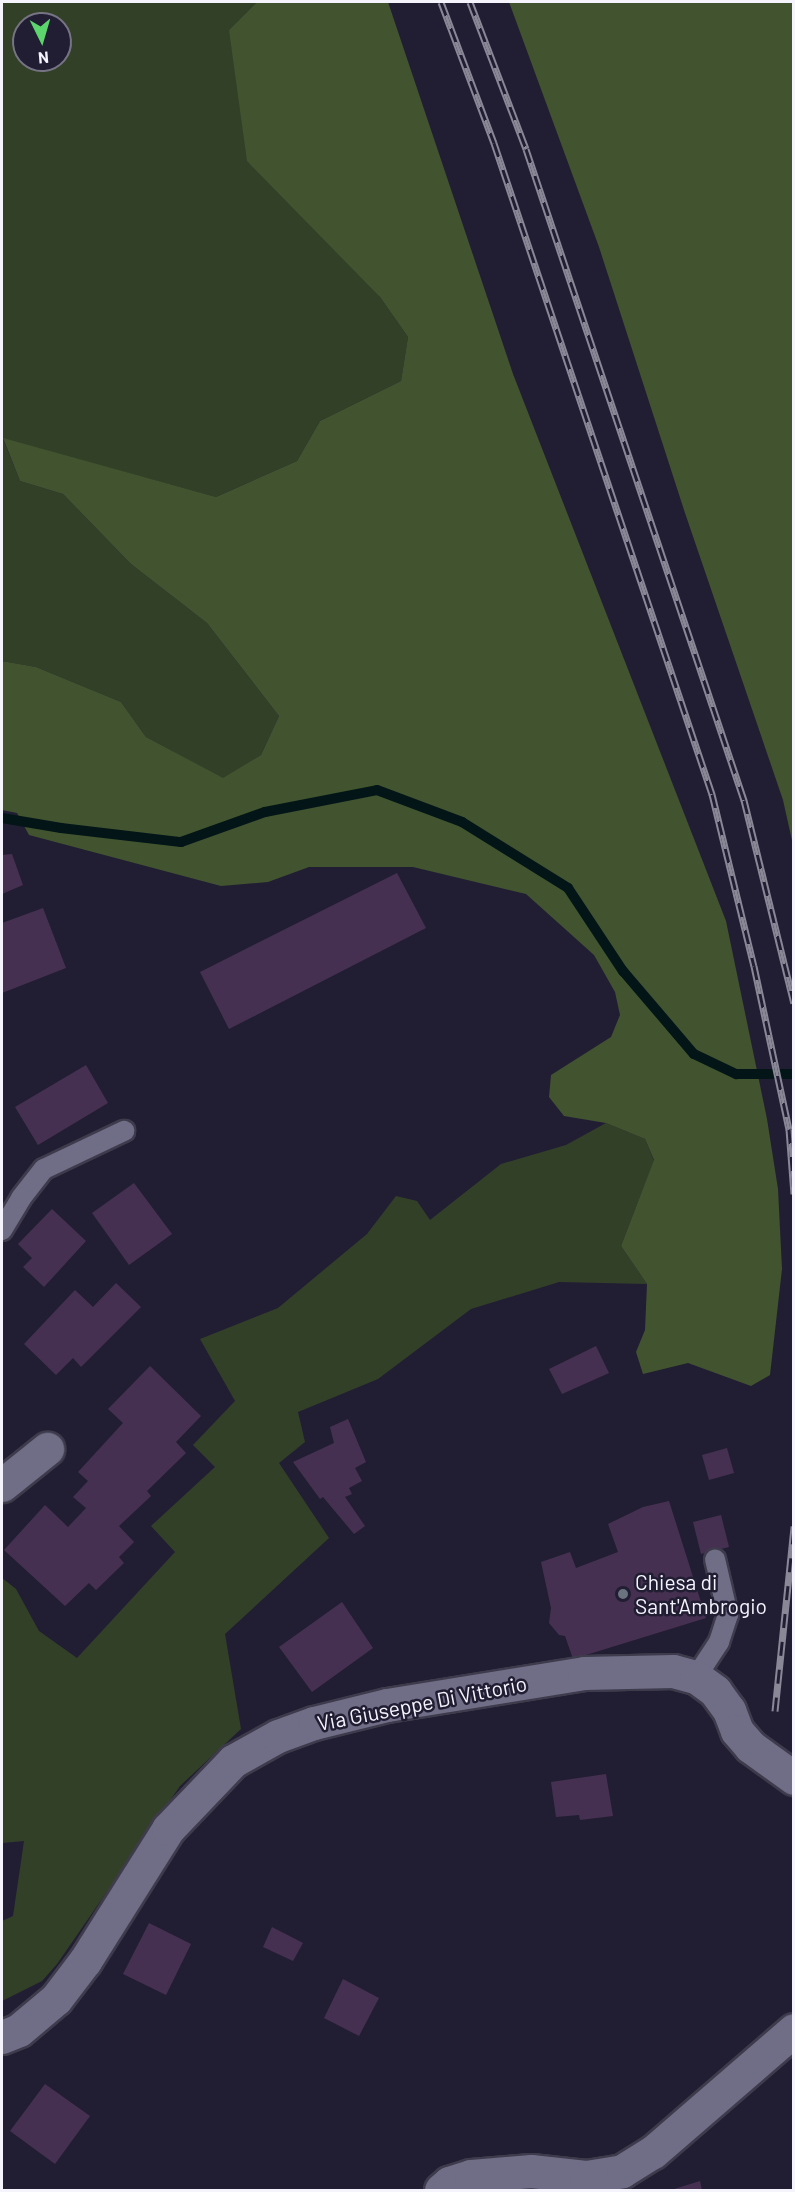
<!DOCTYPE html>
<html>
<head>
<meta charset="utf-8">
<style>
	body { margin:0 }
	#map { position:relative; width:795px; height:2192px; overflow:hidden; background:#211e33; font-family:Barlow,sans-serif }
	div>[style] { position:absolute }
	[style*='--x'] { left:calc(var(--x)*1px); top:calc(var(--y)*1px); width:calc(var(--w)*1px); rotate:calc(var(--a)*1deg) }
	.green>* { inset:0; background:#334028 }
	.forest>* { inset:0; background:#41542f }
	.stream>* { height:10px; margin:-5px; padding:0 5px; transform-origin:5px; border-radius:5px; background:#031517 }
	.building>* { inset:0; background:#463051 }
	.roads { filter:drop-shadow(2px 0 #3e3b4c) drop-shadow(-2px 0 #3e3b4c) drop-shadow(0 2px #3e3b4c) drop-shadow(0 -2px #3e3b4c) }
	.service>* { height:20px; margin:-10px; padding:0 10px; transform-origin:10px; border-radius:10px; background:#706d87 }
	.minor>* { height:33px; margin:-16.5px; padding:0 16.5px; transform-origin:16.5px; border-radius:16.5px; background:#706d87 }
	.tertiary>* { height:33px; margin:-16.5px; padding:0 16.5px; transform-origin:16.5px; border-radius:16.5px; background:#706d87 }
	.rail>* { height:7px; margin-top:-3.5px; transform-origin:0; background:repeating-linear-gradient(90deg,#211e33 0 14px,#8a8897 0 28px); box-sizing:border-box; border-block:2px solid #8a8897 }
	.dots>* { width:16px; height:16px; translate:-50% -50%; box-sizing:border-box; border:3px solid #211e33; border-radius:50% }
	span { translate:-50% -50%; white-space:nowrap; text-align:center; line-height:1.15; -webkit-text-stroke:5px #211e33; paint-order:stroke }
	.poi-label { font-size:21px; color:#f5f4fd }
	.left { translate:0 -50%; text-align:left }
	.street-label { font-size:21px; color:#f5f4fd }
	.frame { position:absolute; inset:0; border:3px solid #f5f4fd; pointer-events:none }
	.north { position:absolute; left:12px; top:12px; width:60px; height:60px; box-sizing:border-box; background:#211e33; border:2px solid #767484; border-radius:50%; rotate:175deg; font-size:16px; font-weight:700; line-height:24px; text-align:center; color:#f5f4fd }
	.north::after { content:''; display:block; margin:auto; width:21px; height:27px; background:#5cd56d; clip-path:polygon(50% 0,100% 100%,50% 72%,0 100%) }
</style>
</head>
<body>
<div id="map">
	<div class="green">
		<i style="clip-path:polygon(evenodd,2px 2px,257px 2px,229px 30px,380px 297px,408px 337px,401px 381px,320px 421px,297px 461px,216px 497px,3px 439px,20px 481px,63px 494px,131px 564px,207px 623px,279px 716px,261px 755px,223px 779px,146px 737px,121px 702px,36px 667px,2px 661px,2px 2px,24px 24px,60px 24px,60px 60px,24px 60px,24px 24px)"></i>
		<i style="clip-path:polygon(606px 1123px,645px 1139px,654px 1161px,621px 1246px,647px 1284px,559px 1282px,471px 1309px,378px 1379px,298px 1412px,305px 1442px,279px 1463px,329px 1538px,225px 1634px,241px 1729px,180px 1786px,57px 1964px,42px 1981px,2px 2001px,2px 1921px,13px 1916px,24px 1841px,2px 1843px,2px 1578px,16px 1589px,39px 1631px,77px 1658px,175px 1552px,151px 1526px,215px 1467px,193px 1445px,235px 1401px,200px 1339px,278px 1308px,367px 1234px,396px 1196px,417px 1201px,430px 1220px,501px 1164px,566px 1145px)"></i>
	</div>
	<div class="forest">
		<i style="clip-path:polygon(257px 2px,388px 2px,513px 374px,726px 921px,767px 1119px,778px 1189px,782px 1269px,770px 1375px,751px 1386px,688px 1363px,643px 1374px,636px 1352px,645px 1330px,647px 1284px,621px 1246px,654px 1160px,645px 1139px,606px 1123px,564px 1116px,549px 1097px,551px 1075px,611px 1037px,620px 1015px,615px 992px,594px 955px,526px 894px,413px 867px,309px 867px,268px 882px,221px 886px,29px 835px,17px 813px,2px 810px,2px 661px,36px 667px,121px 702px,146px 737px,223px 778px,261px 755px,279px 716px,207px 623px,131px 564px,63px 494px,20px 481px,3px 438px,216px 497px,297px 461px,320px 421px,401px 381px,408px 337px,380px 297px,247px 161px,229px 30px)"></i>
		<i style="clip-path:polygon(509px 2px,793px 2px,793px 845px,783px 800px,685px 513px,599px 247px)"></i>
	</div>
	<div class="stream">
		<i style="--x:2;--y:818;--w:60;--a:9.6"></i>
		<i style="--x:61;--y:828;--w:121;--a:6.7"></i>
		<i style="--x:181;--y:842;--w:89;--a:-19.7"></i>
		<i style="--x:265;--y:812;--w:114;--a:-11.1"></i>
		<i style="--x:377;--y:790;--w:91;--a:20.6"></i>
		<i style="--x:462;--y:822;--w:125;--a:31.9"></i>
		<i style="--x:568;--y:888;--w:100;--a:56.5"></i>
		<i style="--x:623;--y:971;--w:109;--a:49.5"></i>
		<i style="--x:694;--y:1054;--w:47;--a:25.5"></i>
		<i style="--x:736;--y:1074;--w:58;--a:0"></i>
	</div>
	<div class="building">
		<i style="clip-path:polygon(12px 854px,23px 885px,2px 894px,2px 855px)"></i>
		<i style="clip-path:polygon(397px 873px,426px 928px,229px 1029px,200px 972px)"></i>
		<i style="clip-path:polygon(43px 908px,66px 968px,2px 993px,2px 923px)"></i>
		<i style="clip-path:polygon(86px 1065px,108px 1103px,38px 1145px,15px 1107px)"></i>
		<i style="clip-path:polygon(134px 1183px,172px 1234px,129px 1265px,92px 1213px)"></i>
		<i style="clip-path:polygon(52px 1209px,86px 1241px,44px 1287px,23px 1267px,32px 1258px,18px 1244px)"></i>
		<i style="clip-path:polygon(116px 1283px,141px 1307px,81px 1367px,73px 1358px,56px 1375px,24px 1344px,75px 1290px,93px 1307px)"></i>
		<i style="clip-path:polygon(596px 1346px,609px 1373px,562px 1394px,549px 1369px)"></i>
		<i style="clip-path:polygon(150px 1366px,201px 1416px,176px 1442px,186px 1453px,147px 1491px,151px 1496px,119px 1526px,134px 1542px,119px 1557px,124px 1563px,96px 1590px,89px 1583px,65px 1606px,4px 1550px,45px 1505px,68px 1527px,86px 1508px,73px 1497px,88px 1481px,78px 1472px,123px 1423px,108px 1409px)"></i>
		<i style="clip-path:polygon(348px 1419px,366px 1462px,355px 1468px,362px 1481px,349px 1488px,352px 1494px,345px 1497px,365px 1526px,354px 1534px,323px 1497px,320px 1499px,293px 1462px,334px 1443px,330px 1427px)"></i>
		<i style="clip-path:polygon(727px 1448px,734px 1473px,709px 1480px,702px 1455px)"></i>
		<i style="clip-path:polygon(669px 1501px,706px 1618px,573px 1659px,565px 1636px,559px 1635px,549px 1623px,551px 1608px,541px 1562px,570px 1552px,576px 1568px,618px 1552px,608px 1524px,643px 1507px)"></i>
		<i style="clip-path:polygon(721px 1515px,729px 1547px,701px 1554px,693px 1522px)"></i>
		<i style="clip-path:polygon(342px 1602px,373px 1648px,312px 1692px,279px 1647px)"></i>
		<i style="clip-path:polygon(606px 1774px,613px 1816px,580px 1820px,579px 1815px,556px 1817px,551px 1782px)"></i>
		<i style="clip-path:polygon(149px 1923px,191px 1944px,166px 1995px,123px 1974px)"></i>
		<i style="clip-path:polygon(272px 1927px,303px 1943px,293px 1961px,263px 1947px)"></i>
		<i style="clip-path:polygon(343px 1979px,379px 1998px,359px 2036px,324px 2018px)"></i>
		<i style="clip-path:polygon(45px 2084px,90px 2116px,55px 2164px,10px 2131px)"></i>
		<i style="clip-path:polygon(700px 2181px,702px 2190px,671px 2190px)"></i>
	</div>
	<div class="roads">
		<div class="service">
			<i style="--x:2;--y:1230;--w:37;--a:-59"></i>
			<i style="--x:21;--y:1198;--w:37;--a:-52"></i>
			<i style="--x:44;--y:1169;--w:89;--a:-25.4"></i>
			<i style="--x:696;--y:1677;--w:42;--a:-56.7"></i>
			<i style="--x:719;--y:1642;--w:28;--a:-72"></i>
			<i style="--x:728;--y:1615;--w:57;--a:-103.1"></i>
		</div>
		<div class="minor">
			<i style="--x:2;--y:1485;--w:58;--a:-38.7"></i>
		</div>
		<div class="tertiary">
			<i style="--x:2;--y:2037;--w:18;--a:-22"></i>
			<i style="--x:19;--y:2030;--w:48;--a:-40"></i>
			<i style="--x:56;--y:1999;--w:48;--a:-52.7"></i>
			<i style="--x:85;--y:1961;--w:156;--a:-57.8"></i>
			<i style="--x:168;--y:1829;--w:94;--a:-46.3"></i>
			<i style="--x:233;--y:1761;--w:51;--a:-29.1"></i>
			<i style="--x:278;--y:1736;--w:38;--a:-20"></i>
			<i style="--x:314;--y:1723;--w:75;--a:-13.9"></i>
			<i style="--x:387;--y:1705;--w:200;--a:-9.2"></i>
			<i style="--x:584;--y:1673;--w:89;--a:-1.3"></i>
			<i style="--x:673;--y:1671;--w:24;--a:15"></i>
			<i style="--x:696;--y:1677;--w:24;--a:36"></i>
			<i style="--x:715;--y:1691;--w:24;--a:54"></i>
			<i style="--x:729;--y:1710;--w:22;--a:69"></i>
			<i style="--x:737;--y:1731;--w:21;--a:49"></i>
			<i style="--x:751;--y:1747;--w:53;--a:35.8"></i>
			<i style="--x:441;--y:2190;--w:11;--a:-41"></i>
			<i style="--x:449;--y:2183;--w:23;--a:-18"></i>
			<i style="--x:471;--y:2176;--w:60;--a:-4.8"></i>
			<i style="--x:531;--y:2171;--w:55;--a:6.2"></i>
			<i style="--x:586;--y:2177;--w:36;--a:-9"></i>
			<i style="--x:622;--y:2171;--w:36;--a:-32"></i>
			<i style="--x:653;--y:2152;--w:186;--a:-40.9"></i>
		</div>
	</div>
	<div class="rail">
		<i style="--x:441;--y:2;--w:151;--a:69.4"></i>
		<i style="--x:494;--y:143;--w:687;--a:71.49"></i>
		<i style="--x:712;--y:794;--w:177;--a:76.3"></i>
		<i style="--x:754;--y:966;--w:167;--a:77.9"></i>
		<i style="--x:789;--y:1129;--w:65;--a:85.6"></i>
		<i style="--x:470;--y:2;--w:157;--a:69.1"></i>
		<i style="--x:526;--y:149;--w:687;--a:71.49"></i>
		<i style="--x:744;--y:800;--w:209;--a:76.2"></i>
		<i style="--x:775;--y:1711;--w:186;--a:-84.1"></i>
	</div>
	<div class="dots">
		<i style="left:623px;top:1594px;background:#6b7280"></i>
	</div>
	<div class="poi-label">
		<span class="left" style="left:635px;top:1594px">Chiesa di<br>Sant'Ambrogio</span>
	</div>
	<div class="street-label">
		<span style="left:422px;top:1703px;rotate:-11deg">Via Giuseppe Di Vittorio</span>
	</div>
	<div class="frame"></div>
	<div class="north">N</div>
</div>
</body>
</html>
